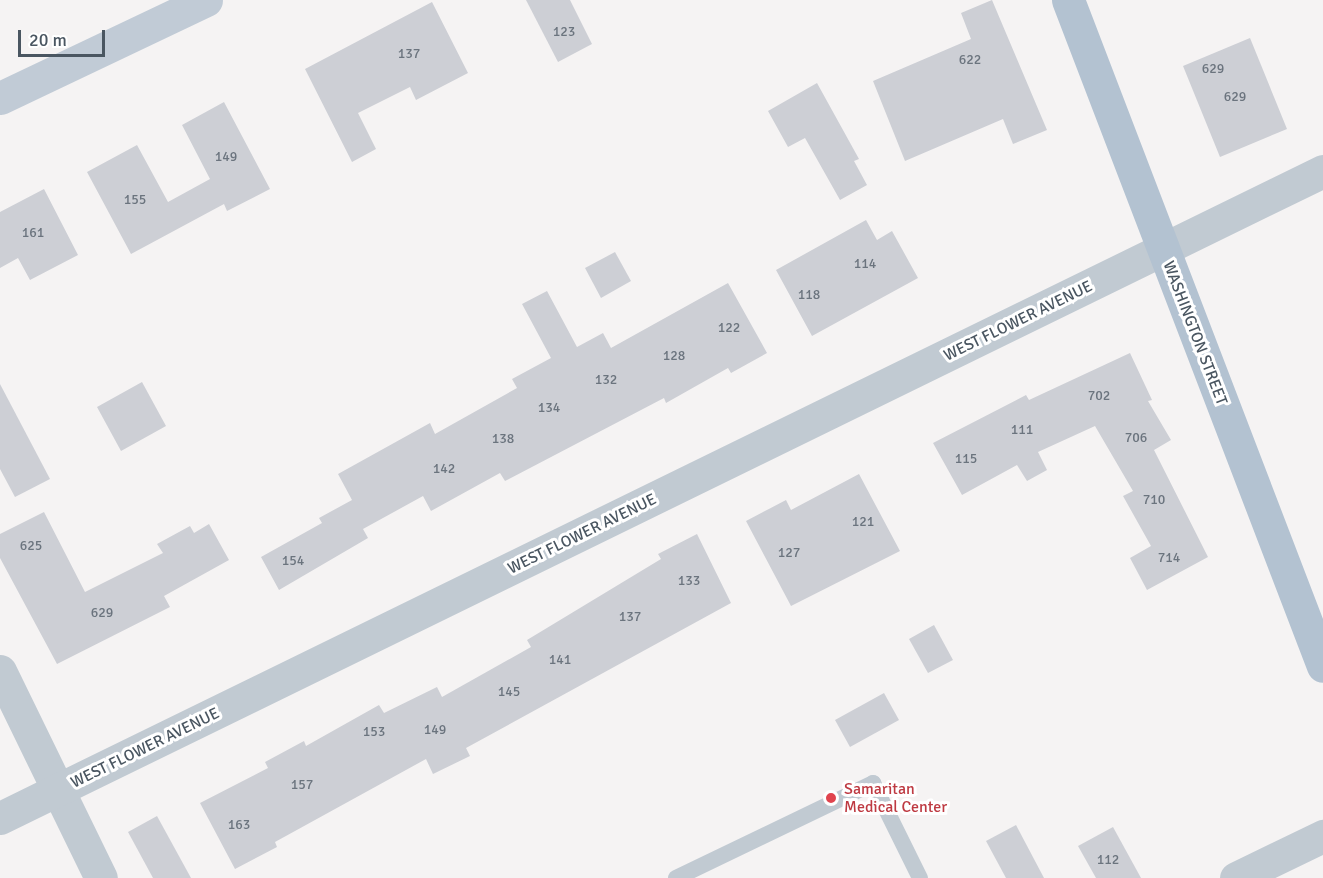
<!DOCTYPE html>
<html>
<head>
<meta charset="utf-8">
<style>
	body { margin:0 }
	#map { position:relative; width:1323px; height:878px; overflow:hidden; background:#f5f3f3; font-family:Signika,sans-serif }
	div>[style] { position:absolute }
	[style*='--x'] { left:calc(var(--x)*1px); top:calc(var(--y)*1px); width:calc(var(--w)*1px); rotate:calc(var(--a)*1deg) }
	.building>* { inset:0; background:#cdcfd5 }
	.lane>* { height:16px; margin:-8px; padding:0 8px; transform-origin:8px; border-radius:8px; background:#c1cad2 }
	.street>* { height:33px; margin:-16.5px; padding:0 16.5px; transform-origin:16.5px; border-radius:16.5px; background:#c1cad2 }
	.secondary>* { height:33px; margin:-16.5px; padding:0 16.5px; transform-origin:16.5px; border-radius:16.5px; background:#c1cbd6 }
	.primary>* { height:33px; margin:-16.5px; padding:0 16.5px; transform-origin:16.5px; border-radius:16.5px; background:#b3c2d1 }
	.dots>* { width:16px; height:16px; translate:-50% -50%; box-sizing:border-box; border:3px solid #fff; border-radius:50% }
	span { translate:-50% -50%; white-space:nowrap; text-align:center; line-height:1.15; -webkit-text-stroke:6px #fff; paint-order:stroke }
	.number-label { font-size:14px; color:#6b747e }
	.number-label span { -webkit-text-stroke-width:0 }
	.street-label { font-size:16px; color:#4a5661 }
	.health-label { font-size:16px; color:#be3a42 }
	.left { translate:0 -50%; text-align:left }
	.scale { position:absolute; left:18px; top:30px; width:87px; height:27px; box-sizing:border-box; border:3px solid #4a5661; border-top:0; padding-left:8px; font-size:18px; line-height:21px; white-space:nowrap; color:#4a5661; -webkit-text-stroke:4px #fff; paint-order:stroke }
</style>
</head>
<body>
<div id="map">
	<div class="building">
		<i style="clip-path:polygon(526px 0,570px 0,592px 44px,558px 62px)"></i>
		<i style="clip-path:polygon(992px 0,1047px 130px,1013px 144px,1003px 119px,905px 161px,873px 81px,971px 39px,961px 13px)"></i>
		<i style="clip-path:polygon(432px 2px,468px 73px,416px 100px,410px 87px,358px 113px,376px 149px,352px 162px,305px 69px)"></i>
		<i style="clip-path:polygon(1250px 38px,1287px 129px,1220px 157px,1183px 66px)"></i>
		<i style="clip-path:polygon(817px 83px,859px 159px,854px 161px,867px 185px,840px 200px,805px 138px,788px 147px,768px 111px)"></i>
		<i style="clip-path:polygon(224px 102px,270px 189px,227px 211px,224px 204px,131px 254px,87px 172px,137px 145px,168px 202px,210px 179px,182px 125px)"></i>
		<i style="clip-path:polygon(44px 189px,78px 255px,30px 280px,18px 258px,0 268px,0 212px)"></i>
		<i style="clip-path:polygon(866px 220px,877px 240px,892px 231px,918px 278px,812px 336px,776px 270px)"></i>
		<i style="clip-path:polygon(615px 252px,631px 281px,601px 298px,585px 268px)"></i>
		<i style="clip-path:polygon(728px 283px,767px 353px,731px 373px,728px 368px,666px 403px,664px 398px,505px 481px,500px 473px,431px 511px,423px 496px,363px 529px,368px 538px,279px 590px,261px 557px,322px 523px,319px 518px,352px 500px,338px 474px,430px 423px,435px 434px,517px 388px,512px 379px,551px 358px,522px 304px,547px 291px,577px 347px,603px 333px,611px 348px)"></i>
		<i style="clip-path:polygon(1130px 353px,1152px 400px,1148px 401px,1171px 440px,1154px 450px,1208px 557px,1147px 590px,1130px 558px,1151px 546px,1123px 496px,1133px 491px,1095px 426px,1038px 452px,1047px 470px,1027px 481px,1017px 465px,962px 495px,933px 443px,1026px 395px,1029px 400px)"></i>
		<i style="clip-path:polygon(142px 382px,166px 426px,121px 451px,97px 407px)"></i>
		<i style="clip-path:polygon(0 384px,50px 479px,15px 497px,0 469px)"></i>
		<i style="clip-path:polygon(859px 474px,900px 551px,791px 606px,746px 521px,786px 500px,791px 510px)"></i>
		<i style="clip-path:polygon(44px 512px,85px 592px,163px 553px,157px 544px,190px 526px,194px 533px,209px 524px,229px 560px,164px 596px,170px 607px,57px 664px,0 558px,0 534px)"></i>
		<i style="clip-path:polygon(697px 534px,731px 603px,466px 748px,470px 756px,433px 774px,426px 759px,275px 842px,277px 847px,235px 869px,200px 803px,268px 768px,265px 762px,304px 741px,306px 746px,379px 705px,384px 713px,437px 687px,442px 697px,531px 647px,527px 640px,661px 559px,658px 554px)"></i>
		<i style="clip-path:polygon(934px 625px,953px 660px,928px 673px,909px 639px)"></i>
		<i style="clip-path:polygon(884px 693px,899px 720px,850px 747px,835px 720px)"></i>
		<i style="clip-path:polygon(157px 816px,191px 878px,153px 878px,128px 832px)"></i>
		<i style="clip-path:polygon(1016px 825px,1044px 878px,1006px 878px,986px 841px)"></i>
		<i style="clip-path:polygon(1113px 827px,1141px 878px,1096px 878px,1078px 846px)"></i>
	</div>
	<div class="lane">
		<i style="--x:676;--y:878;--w:219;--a:-25.7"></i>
		<i style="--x:873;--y:783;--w:106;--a:63.7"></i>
	</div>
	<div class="street">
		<i style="--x:0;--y:671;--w:230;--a:64"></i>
		<i style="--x:0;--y:818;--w:1473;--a:-26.06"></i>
		<i style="--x:1236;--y:878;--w:97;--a:-25.8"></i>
	</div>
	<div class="secondary">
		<i style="--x:0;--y:98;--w:228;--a:-25.4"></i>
	</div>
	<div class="primary">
		<i style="--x:1068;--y:0;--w:713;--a:69.05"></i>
	</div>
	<div class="dots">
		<i style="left:831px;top:798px;background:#e0444e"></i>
	</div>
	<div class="number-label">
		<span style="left:564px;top:32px">123</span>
		<span style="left:409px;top:54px">137</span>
		<span style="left:970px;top:60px">622</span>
		<span style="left:1213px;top:69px">629</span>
		<span style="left:1235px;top:97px">629</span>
		<span style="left:226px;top:157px">149</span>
		<span style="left:135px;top:200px">155</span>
		<span style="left:33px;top:233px">161</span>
		<span style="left:865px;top:264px">114</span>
		<span style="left:809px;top:295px">118</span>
		<span style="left:729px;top:328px">122</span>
		<span style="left:674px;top:356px">128</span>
		<span style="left:606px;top:380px">132</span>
		<span style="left:1099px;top:396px">702</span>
		<span style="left:549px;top:408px">134</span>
		<span style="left:1022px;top:430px">111</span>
		<span style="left:1136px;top:438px">706</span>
		<span style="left:503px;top:439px">138</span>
		<span style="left:966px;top:459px">115</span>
		<span style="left:444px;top:469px">142</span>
		<span style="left:1154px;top:500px">710</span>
		<span style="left:863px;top:522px">121</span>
		<span style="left:31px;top:546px">625</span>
		<span style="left:789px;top:553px">127</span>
		<span style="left:1169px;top:558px">714</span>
		<span style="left:293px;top:561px">154</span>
		<span style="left:689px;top:581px">133</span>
		<span style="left:102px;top:613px">629</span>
		<span style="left:630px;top:617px">137</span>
		<span style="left:560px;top:660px">141</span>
		<span style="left:509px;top:692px">145</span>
		<span style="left:435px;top:730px">149</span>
		<span style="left:374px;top:732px">153</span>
		<span style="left:302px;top:785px">157</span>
		<span style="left:239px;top:825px">163</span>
		<span style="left:1108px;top:860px">112</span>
	</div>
	<div class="street-label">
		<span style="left:1018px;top:321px;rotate:-26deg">WEST FLOWER AVENUE</span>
		<span style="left:1195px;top:333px;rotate:69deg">WASHINGTON STREET</span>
		<span style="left:582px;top:534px;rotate:-26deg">WEST FLOWER AVENUE</span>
		<span style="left:145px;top:748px;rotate:-26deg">WEST FLOWER AVENUE</span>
	</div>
	<div class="health-label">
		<span class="left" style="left:844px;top:798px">Samaritan<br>Medical Center</span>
	</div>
	<div class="scale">20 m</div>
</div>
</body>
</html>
